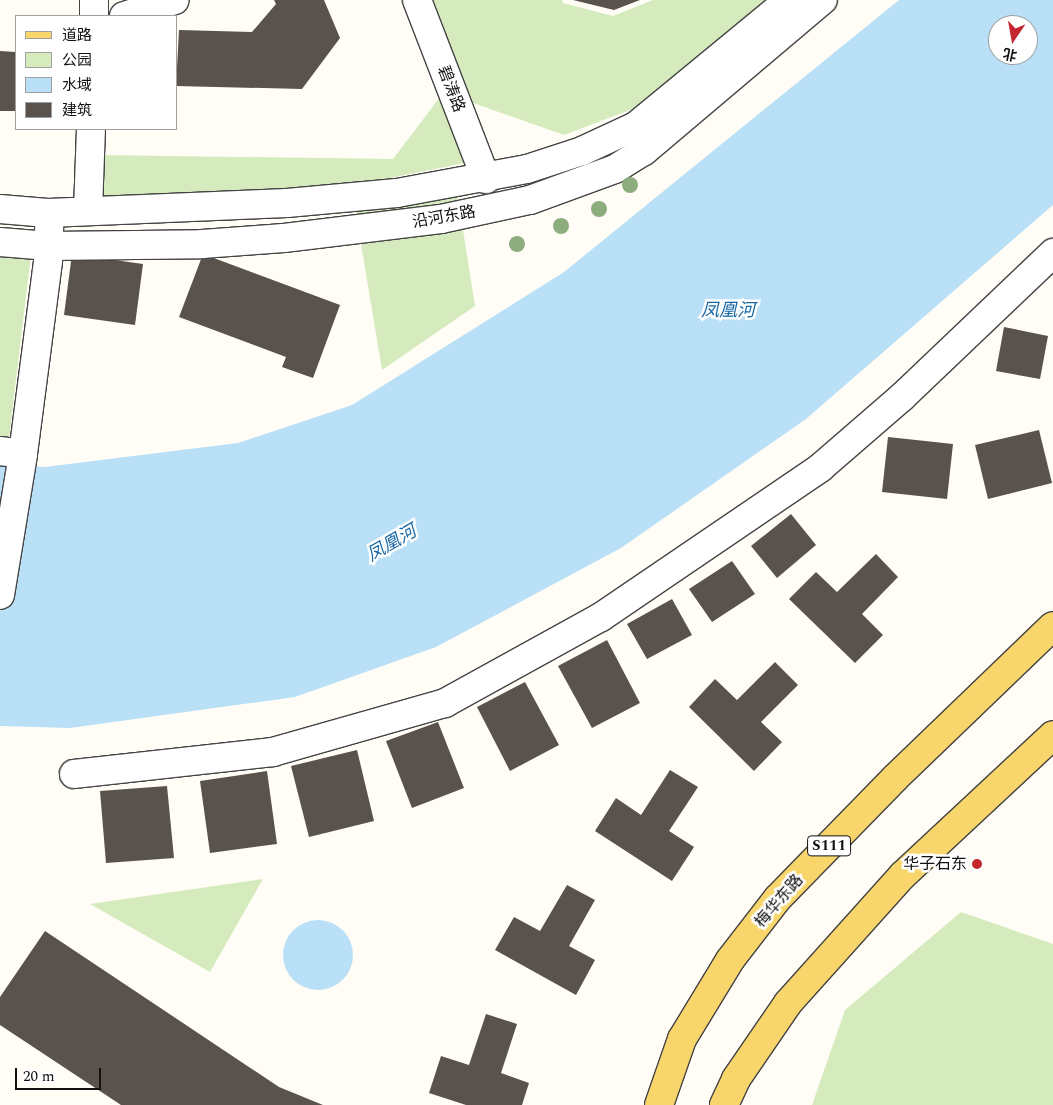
<!DOCTYPE html>
<html>
<head>
<meta charset="utf-8">
<style>
	body { margin:0 }
	#map { position:relative; width:1053px; height:1105px; overflow:hidden; background:#fffdf5; font-family:Spectral,"Noto Sans SC",serif }
	div>[style] { position:absolute }
	[style*='--x'] { left:calc(var(--x)*1px); top:calc(var(--y)*1px); width:calc(var(--w)*1px); rotate:calc(var(--a)*1deg) }
	.green>* { inset:0; background:#d5ebbd }
	.water>* { inset:0; background:#b9e0f7 }
	.round { border-radius:50% }
	.building>* { inset:0; background:#5a524d }
	.roads { filter:drop-shadow(1px 0 #444) drop-shadow(-1px 0 #444) drop-shadow(0 1px #444) drop-shadow(0 -1px #444) }
	.minor>* { height:28px; margin:-14px; padding:0 14px; transform-origin:14px; border-radius:14px; background:#fff }
	.major>* { height:28px; margin:-14px; padding:0 14px; transform-origin:14px; border-radius:14px; background:#f9d66b }
	.trees>* { width:16px; height:16px; margin:-8px; border-radius:50%; background:#8dad7f }
	.dots>* { width:14px; height:14px; translate:-50% -50%; box-sizing:border-box; border:2px solid #fff; border-radius:50% }
	span { translate:-50% -50%; white-space:nowrap; text-align:center; line-height:1.15; -webkit-text-stroke:5px #fff; paint-order:stroke }
	.shield-label span { padding:1px 4px; background:#fff; border:1px solid; border-radius:4px; -webkit-text-stroke-width:0 }
	.shield-label { font-size:15px; color:#111; font-weight:700 }
	.street-label { font-size:16px; color:#111 }
	.poi-label { font-size:16px; color:#111 }
	.right { translate:-100% -50%; text-align:right }
	.water-label { font-size:18px; color:#1768a6; font-style:italic }
	.legend { position:absolute; left:15px; top:15px; width:162px; height:115px; box-sizing:border-box; background:#fff; border:1px solid #a0a0a0; margin:0; padding:6px 9px; list-style:none; font-size:15px; color:#111 }
	.legend li { display:flex; align-items:center; gap:10px; height:25px }
	.legend b { width:25px; border:1px solid #a0a0a0 }
	.north { position:absolute; left:988px; top:15px; width:50px; height:50px; box-sizing:border-box; background:#fff; border:1px solid #a0a0a0; border-radius:50%; rotate:192deg; font-size:14px; font-weight:700; line-height:20px; text-align:center; color:#111 }
	.north::after { content:''; display:block; margin:auto; width:18px; height:22px; background:#c4262e; clip-path:polygon(50% 0,100% 100%,50% 72%,0 100%) }
	.scale { position:absolute; left:15px; top:1068px; width:86px; height:22px; box-sizing:border-box; border:2px solid #111; border-top:0; padding-left:6px; font-size:15px; line-height:18px; white-space:nowrap; color:#111; -webkit-text-stroke:4px #fff; paint-order:stroke }
</style>
</head>
<body>
<div id="map">
	<div class="green">
		<i style="clip-path:polygon(422px 0,562px 0,563px 3px,613px 16px,653px 0,767px 0,659px 99px,564px 135px,459px 98px)"></i>
		<i style="clip-path:polygon(443px 93px,470px 162px,269px 202px,94px 225px,98px 155px,393px 159px)"></i>
		<i style="clip-path:polygon(456px 186px,475px 306px,382px 370px,354px 202px)"></i>
		<i style="clip-path:polygon(0 240px,32px 246px,8px 446px,0 445px)"></i>
		<i style="clip-path:polygon(263px 879px,210px 972px,90px 904px)"></i>
		<i style="clip-path:polygon(961px 912px,1053px 944px,1053px 1105px,812px 1105px,845px 1010px)"></i>
	</div>
	<div class="water">
		<i style="clip-path:polygon(evenodd,899px 0,1053px 0,1053px 205px,806px 419px,621px 548px,436px 647px,295px 697px,70px 728px,0 726px,0 465px,45px 467px,238px 443px,352px 405px,564px 272px,899px 0,998px 25px,1028px 25px,1028px 55px,998px 55px,998px 25px)"></i>
		<i class="round" style="left:283px;top:920px;width:70px;height:70px"></i>
	</div>
	<div class="building">
		<i style="clip-path:polygon(274px 0,324px 0,340px 38px,302px 89px,176px 86px,179px 30px,252px 32px,276px 4px)"></i>
		<i style="clip-path:polygon(573px 0,640px 0,614px 10px)"></i>
		<i style="clip-path:polygon(0 51px,16px 52px,16px 111px,0 111px)"></i>
		<i style="clip-path:polygon(72px 254px,143px 264px,135px 325px,64px 315px)"></i>
		<i style="clip-path:polygon(203px 254px,340px 305px,313px 378px,282px 367px,286px 357px,179px 317px)"></i>
		<i style="clip-path:polygon(1004px 327px,1048px 336px,1040px 379px,996px 371px)"></i>
		<i style="clip-path:polygon(1039px 430px,1052px 483px,988px 499px,975px 445px)"></i>
		<i style="clip-path:polygon(888px 437px,953px 444px,947px 499px,882px 492px)"></i>
		<i style="clip-path:polygon(791px 514px,816px 545px,777px 578px,751px 546px)"></i>
		<i style="clip-path:polygon(876px 554px,898px 577px,862px 614px,883px 635px,855px 663px,789px 599px,816px 572px,837px 592px)"></i>
		<i style="clip-path:polygon(732px 561px,755px 594px,712px 622px,689px 589px)"></i>
		<i style="clip-path:polygon(672px 599px,692px 635px,647px 659px,627px 624px)"></i>
		<i style="clip-path:polygon(607px 640px,640px 703px,592px 728px,558px 666px)"></i>
		<i style="clip-path:polygon(775px 662px,798px 685px,761px 722px,782px 742px,754px 771px,689px 707px,715px 679px,737px 700px)"></i>
		<i style="clip-path:polygon(525px 682px,559px 745px,510px 771px,477px 707px)"></i>
		<i style="clip-path:polygon(438px 722px,464px 788px,412px 808px,386px 741px)"></i>
		<i style="clip-path:polygon(357px 750px,374px 821px,309px 837px,291px 766px)"></i>
		<i style="clip-path:polygon(670px 770px,698px 787px,669px 831px,694px 847px,672px 881px,595px 831px,616px 798px,641px 815px)"></i>
		<i style="clip-path:polygon(267px 771px,277px 844px,210px 853px,200px 781px)"></i>
		<i style="clip-path:polygon(167px 786px,174px 858px,106px 863px,100px 791px)"></i>
		<i style="clip-path:polygon(567px 885px,595px 900px,569px 946px,595px 960px,576px 995px,495px 950px,514px 917px,540px 931px)"></i>
		<i style="clip-path:polygon(45px 931px,279px 1087px,323px 1105px,121px 1105px,0 1025px,0 997px)"></i>
		<i style="clip-path:polygon(486px 1014px,517px 1024px,501px 1073px,529px 1083px,522px 1105px,466px 1105px,429px 1093px,441px 1056px,469px 1065px)"></i>
	</div>
	<div class="roads">
		<div class="minor">
			<i style="--x:417;--y:0;--w:192;--a:68.9"></i>
			<i style="--x:94;--y:16;--w:16;--a:-90"></i>
			<i style="--x:124;--y:16;--w:53;--a:-17.4"></i>
			<i style="--x:0;--y:209;--w:48;--a:4.8"></i>
			<i style="--x:48;--y:213;--w:239;--a:-2.4"></i>
			<i style="--x:287;--y:203;--w:110;--a:-5.2"></i>
			<i style="--x:397;--y:193;--w:132;--a:-10.5"></i>
			<i style="--x:527;--y:169;--w:58;--a:-18.1"></i>
			<i style="--x:582;--y:151;--w:60;--a:-24.8"></i>
			<i style="--x:636;--y:126;--w:198;--a:-39.5"></i>
			<i style="--x:88;--y:210;--w:81;--a:-87.9"></i>
			<i style="--x:0;--y:242;--w:49;--a:4.7"></i>
			<i style="--x:49;--y:246;--w:153;--a:-0.7"></i>
			<i style="--x:202;--y:244;--w:82;--a:-4.2"></i>
			<i style="--x:284;--y:238;--w:158;--a:-6.9"></i>
			<i style="--x:441;--y:219;--w:91;--a:-12.1"></i>
			<i style="--x:530;--y:200;--w:90;--a:-20"></i>
			<i style="--x:615;--y:169;--w:34;--a:-32"></i>
			<i style="--x:644;--y:151;--w:234;--a:-40.2"></i>
			<i style="--x:0;--y:451;--w:23;--a:7"></i>
			<i style="--x:0;--y:595;--w:143;--a:-80.7"></i>
			<i style="--x:23;--y:454;--w:195;--a:-82.6"></i>
			<i style="--x:48;--y:261;--w:34;--a:-88"></i>
			<i style="--x:74;--y:774;--w:200;--a:-6.3"></i>
			<i style="--x:273;--y:752;--w:179;--a:-15.9"></i>
			<i style="--x:445;--y:703;--w:178;--a:-28.9"></i>
			<i style="--x:601;--y:617;--w:265;--a:-34.2"></i>
			<i style="--x:820;--y:468;--w:108;--a:-40.9"></i>
			<i style="--x:902;--y:397;--w:209;--a:-43.6"></i>
		</div>
		<div class="major">
			<i style="--x:659;--y:1105;--w:70;--a:-70.8"></i>
			<i style="--x:682;--y:1039;--w:92;--a:-58.7"></i>
			<i style="--x:730;--y:960;--w:78;--a:-52.3"></i>
			<i style="--x:778;--y:898;--w:168;--a:-45.7"></i>
			<i style="--x:895;--y:778;--w:219;--a:-43.9"></i>
			<i style="--x:724;--y:1105;--w:29;--a:-65"></i>
			<i style="--x:736;--y:1079;--w:92;--a:-55.6"></i>
			<i style="--x:788;--y:1003;--w:172;--a:-48.1"></i>
			<i style="--x:903;--y:875;--w:205;--a:-43"></i>
		</div>
	</div>
	<div class="trees">
		<i style="left:630px;top:185px"></i>
		<i style="left:599px;top:209px"></i>
		<i style="left:561px;top:226px"></i>
		<i style="left:517px;top:244px"></i>
	</div>
	<div class="dots">
		<i style="left:977px;top:864px;background:#c4262e"></i>
	</div>
	<div class="shield-label">
		<span style="left:829px;top:846px">S111</span>
	</div>
	<div class="street-label">
		<span style="left:451px;top:89px;rotate:69deg">碧涛路</span>
		<span style="left:444px;top:217px;rotate:-10deg">沿河东路</span>
		<span style="left:779px;top:901px;rotate:-49deg">梅华东路</span>
	</div>
	<div class="poi-label">
		<span class="right" style="left:967px;top:864px">华子石东</span>
	</div>
	<div class="water-label">
		<span style="left:728px;top:311px">凤凰河</span>
		<span style="left:392px;top:544px;rotate:-30deg">凤凰河</span>
	</div>
	<ul class="legend">
	<li><b style="height:6px;background:#f9d66b"></b>道路</li>
	<li><b style="height:14px;background:#d5ebbd"></b>公园</li>
	<li><b style="height:14px;background:#b9e0f7"></b>水域</li>
	<li><b style="height:14px;background:#5a524d"></b>建筑</li>
	</ul>
	<div class="north">北</div>
	<div class="scale">20 m</div>
</div>
</body>
</html>
